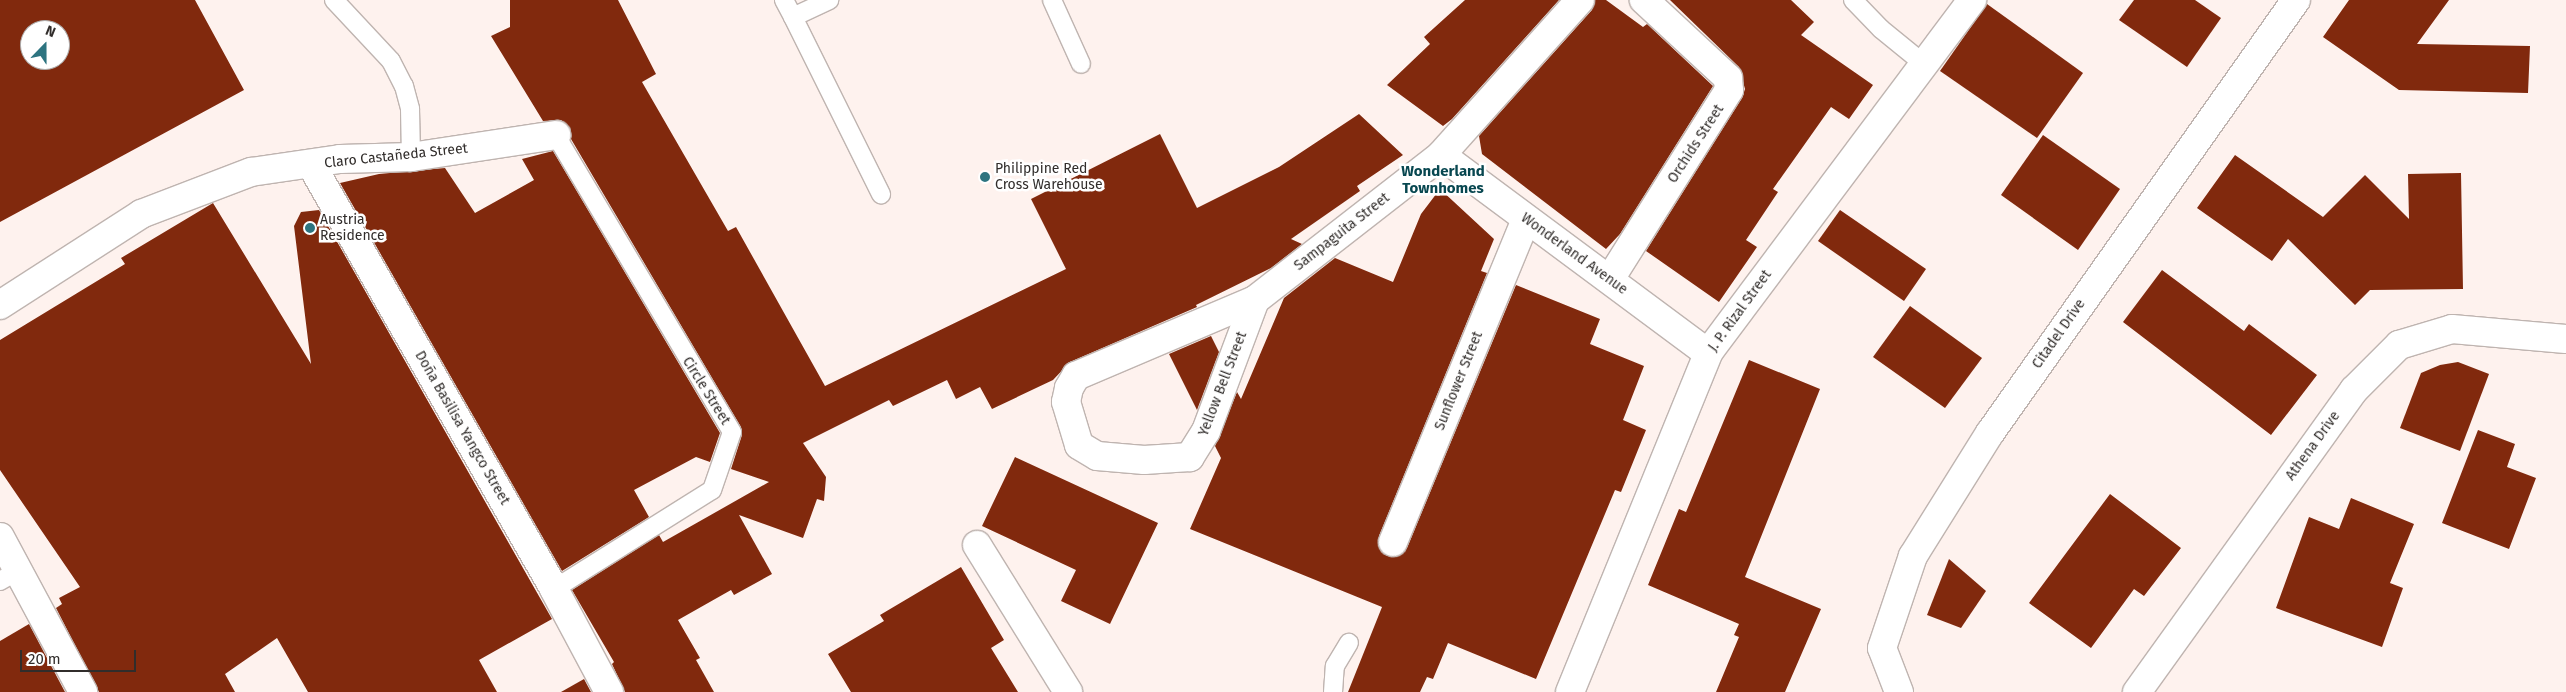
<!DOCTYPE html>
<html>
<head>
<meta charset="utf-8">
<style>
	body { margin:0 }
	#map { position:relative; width:2566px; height:692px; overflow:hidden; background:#fef2ee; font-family:"Fira Sans",sans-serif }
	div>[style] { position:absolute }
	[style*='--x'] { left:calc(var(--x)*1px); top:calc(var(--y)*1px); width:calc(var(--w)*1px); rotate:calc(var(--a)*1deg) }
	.building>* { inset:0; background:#81290d }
	.roads { filter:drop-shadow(1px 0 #bfb4b0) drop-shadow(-1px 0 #bfb4b0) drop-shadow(0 1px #bfb4b0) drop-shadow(0 -1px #bfb4b0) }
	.lane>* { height:18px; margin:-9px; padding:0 9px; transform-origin:9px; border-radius:9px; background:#fff }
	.street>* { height:28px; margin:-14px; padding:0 14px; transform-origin:14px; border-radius:14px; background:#fff }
	.secondary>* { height:28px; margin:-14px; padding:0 14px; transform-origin:14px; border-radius:14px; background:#fff }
	.dots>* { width:14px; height:14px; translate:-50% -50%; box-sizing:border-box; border:2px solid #fff; border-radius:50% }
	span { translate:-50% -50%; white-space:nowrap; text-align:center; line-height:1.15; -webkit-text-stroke:5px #fff; paint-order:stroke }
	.street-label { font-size:14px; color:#312d2b }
	.poi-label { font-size:14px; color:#312d2b }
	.left { translate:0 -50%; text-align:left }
	.neighbourhood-label { font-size:15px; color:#084750; font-weight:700 }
	.north { position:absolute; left:20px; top:20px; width:50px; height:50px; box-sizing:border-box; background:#fff; border:1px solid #adabaa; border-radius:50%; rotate:22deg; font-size:14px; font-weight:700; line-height:20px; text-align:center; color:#312d2b }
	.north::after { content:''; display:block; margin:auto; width:18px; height:22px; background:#2d7480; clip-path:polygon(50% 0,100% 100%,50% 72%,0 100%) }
	.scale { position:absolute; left:20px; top:650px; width:116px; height:22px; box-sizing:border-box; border:2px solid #312d2b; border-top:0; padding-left:6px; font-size:15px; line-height:18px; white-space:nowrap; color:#312d2b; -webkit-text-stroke:4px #fff; paint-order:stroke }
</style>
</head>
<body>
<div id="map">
	<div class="building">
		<i style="clip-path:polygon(evenodd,0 0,195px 0,244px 90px,0 222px,0 0,30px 30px,60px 30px,60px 60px,30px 60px,30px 30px)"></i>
		<i style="clip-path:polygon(510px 0,618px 0,656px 74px,642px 82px,728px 231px,736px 227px,825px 386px,1066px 269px,1031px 199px,1160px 134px,1197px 208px,1279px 167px,1359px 114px,1403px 155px,1357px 186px,1360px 191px,1291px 239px,1302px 244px,1271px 268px,1196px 305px,1197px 307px,1070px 362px,1053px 380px,992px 409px,980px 387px,956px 399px,947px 380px,893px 406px,889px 400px,803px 443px,826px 477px,824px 501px,817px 499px,803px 538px,739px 515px,772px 574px,734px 595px,731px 590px,678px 620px,700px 658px,696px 660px,714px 692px,625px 692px,612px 664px,614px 662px,572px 590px,659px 535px,663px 542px,769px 482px,731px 469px,742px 435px,741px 427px,571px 139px,568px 126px,561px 120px,543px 121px,491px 36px,510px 27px)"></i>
		<i style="clip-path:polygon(1465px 0,1559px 0,1452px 119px,1443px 126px,1387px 85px,1430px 44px,1424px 37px)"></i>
		<i style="clip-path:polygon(1595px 0,1606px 0,1643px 27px,1647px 24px,1713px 86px,1620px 234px,1606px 249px,1482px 154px,1479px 136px,1592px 10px)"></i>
		<i style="clip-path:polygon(1670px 0,1791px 0,1814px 22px,1801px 35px,1873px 85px,1849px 119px,1831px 107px,1773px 189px,1778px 192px,1746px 240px,1757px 247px,1719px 302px,1646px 251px,1742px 98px,1745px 89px,1739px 67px)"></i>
		<i style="clip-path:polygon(2134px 0,2195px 0,2221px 18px,2187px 67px,2119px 20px)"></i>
		<i style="clip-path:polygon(2349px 0,2449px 0,2417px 44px,2530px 46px,2528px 93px,2399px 90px,2323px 37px)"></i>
		<i style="clip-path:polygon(1987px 4px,2083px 73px,2037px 138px,1940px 71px)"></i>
		<i style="clip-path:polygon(2043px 135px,2120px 189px,2078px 250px,2001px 195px)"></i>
		<i style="clip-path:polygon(553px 151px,720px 433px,710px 462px,696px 457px,634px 490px,649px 517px,562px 571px,340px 183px,379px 174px,445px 168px,475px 213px,534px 180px,522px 159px)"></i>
		<i style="clip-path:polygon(2235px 155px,2323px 217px,2365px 175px,2409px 219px,2408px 174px,2461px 173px,2463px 289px,2370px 290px,2355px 305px,2288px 239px,2272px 261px,2197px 208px)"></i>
		<i style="clip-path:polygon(1440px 189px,1494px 239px,1481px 271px,1487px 273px,1379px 536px,1381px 552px,1396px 557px,1407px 548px,1516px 285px,1600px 319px,1590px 344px,1644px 366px,1623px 420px,1646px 430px,1621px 492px,1615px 490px,1536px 679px,1448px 643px,1433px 679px,1427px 677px,1420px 692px,1348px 692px,1382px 607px,1190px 529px,1221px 458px,1215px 446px,1237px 392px,1241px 399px,1284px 298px,1335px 258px,1393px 282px,1421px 214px)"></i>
		<i style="clip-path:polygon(213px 203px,311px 364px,294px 226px,301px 212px,319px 210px,552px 619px,479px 660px,497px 692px,308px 692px,277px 638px,225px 674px,235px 692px,99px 692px,56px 608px,62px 604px,59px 598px,80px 587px,0 470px,0 340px,125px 264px,121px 258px)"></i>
		<i style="clip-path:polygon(1840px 210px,1926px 269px,1904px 301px,1818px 241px)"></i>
		<i style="clip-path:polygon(2162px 270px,2244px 331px,2249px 324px,2317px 375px,2271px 435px,2123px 322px)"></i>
		<i style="clip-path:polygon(1910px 306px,1982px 358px,1945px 408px,1873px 357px)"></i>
		<i style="clip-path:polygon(1211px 336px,1219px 352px,1197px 410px,1169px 354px)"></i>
		<i style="clip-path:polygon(1749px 360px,1820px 389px,1745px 577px,1821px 609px,1785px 692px,1716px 692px,1739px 637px,1734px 635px,1739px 624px,1648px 585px,1679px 509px,1686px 512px)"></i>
		<i style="clip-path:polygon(2458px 362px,2489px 374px,2460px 451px,2400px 428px,2421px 373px,2440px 365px)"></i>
		<i style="clip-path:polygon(2478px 430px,2515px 444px,2507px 467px,2536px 478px,2509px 549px,2442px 523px)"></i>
		<i style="clip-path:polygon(1015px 457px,1158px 523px,1110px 624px,1061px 601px,1076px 570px,982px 526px)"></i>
		<i style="clip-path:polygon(2110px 494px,2181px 548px,2144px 596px,2134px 589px,2091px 648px,2029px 603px)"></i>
		<i style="clip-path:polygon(2351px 498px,2414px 524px,2390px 583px,2403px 588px,2382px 647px,2276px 608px,2309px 517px,2339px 529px)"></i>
		<i style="clip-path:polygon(1949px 559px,1986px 591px,1961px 628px,1927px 615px)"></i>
		<i style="clip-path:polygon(961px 567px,1004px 640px,991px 648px,1018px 692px,851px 692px,828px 654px,884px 621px,880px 615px)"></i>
		<i style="clip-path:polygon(29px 624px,65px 692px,0 692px,0 641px)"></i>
		<i style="clip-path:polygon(584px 679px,591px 692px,561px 692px)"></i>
	</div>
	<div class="roads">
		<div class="lane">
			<i style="--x:334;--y:0;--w:83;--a:46.9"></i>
			<i style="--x:391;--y:61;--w:28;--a:63"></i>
			<i style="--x:404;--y:86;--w:24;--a:75"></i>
			<i style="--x:410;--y:109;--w:48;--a:88.8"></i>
			<i style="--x:784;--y:0;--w:19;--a:62"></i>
			<i style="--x:793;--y:17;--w:40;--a:-25"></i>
			<i style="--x:1052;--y:0;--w:70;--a:65.6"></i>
			<i style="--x:1853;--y:0;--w:40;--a:46"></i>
			<i style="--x:1881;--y:29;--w:55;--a:39.1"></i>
			<i style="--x:793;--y:17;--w:198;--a:63.6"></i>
			<i style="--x:0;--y:581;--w:20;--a:-30"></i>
			<i style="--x:554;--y:589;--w:186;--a:-32.1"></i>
			<i style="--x:712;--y:490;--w:61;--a:-71"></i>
			<i style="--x:732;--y:432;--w:345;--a:-120.7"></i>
			<i style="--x:1333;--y:692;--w:26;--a:-86"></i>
			<i style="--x:1335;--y:666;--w:27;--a:-59"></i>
		</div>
		<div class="street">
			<i style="--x:1441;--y:155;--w:332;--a:36.6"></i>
			<i style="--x:312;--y:166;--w:487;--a:60.2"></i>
			<i style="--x:554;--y:589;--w:117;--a:61.9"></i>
			<i style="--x:1610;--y:279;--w:223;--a:-57.8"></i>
			<i style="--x:1729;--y:90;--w:12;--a:-95"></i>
			<i style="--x:1728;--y:78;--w:115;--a:-137.1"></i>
			<i style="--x:1255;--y:300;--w:140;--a:110.5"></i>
			<i style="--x:1206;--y:431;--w:31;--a:122"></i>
			<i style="--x:1190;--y:457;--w:46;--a:176.3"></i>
			<i style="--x:1144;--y:460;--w:47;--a:-175.1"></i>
			<i style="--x:1097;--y:456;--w:21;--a:-149"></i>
			<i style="--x:1079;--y:445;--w:45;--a:-106.8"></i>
			<i style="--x:1066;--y:402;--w:14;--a:-78"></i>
			<i style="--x:1069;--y:388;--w:14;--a:-60"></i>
			<i style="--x:1076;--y:376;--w:194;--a:-23"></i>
			<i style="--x:1255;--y:300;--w:236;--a:-37.9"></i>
			<i style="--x:1441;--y:155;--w:208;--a:-48.1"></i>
			<i style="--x:0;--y:305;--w:168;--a:-32.8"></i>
			<i style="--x:141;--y:214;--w:118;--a:-20.9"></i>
			<i style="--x:251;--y:172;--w:90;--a:-8.3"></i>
			<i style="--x:340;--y:159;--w:71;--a:-1.6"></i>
			<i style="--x:411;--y:157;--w:147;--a:-8.6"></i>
			<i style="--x:0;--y:537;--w:176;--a:61.8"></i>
			<i style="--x:1393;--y:542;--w:348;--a:-67.6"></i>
			<i style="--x:977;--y:545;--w:173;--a:58.2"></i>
			<i style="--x:1899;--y:692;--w:47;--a:-111.1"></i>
			<i style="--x:1882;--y:648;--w:97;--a:-71.4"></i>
			<i style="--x:1913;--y:556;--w:145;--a:-58"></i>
			<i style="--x:1990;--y:433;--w:530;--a:-54.75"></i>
			<i style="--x:2137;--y:692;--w:372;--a:-54.3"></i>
			<i style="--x:2354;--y:390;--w:64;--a:-45"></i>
			<i style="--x:2399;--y:345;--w:55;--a:-16.8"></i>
			<i style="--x:2452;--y:329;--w:114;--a:5"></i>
		</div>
		<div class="secondary">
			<i style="--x:1570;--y:692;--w:366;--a:-67.8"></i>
			<i style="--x:1708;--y:353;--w:441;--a:-53.2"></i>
		</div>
	</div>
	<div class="dots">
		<i style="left:985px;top:177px;background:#2d7480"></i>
		<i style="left:310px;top:228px;background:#2d7480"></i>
	</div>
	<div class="street-label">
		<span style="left:1696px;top:144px;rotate:-57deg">Orchids Street</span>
		<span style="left:396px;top:156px;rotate:-6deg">Claro Castañeda Street</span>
		<span style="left:1342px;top:232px;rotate:-38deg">Sampaguita Street</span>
		<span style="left:1574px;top:254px;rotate:36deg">Wonderland Avenue</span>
		<span style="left:1740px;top:311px;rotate:-54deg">J. P. Rizal Street</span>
		<span style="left:2059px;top:334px;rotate:-55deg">Citadel Drive</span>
		<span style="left:1459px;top:381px;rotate:-68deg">Sunflower Street</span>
		<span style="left:1223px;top:384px;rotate:-69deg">Yellow Bell Street</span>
		<span style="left:706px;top:391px;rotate:58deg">Circle Street</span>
		<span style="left:462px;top:428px;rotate:60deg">Doña Basilisa Yangco Street</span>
		<span style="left:2313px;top:446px;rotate:-54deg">Athena Drive</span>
	</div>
	<div class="poi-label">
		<span class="left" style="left:995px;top:177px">Philippine Red<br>Cross Warehouse</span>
		<span class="left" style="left:320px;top:228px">Austria<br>Residence</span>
	</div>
	<div class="neighbourhood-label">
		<span style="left:1443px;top:180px">Wonderland<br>Townhomes</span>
	</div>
	<div class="north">N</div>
	<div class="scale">20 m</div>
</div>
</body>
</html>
